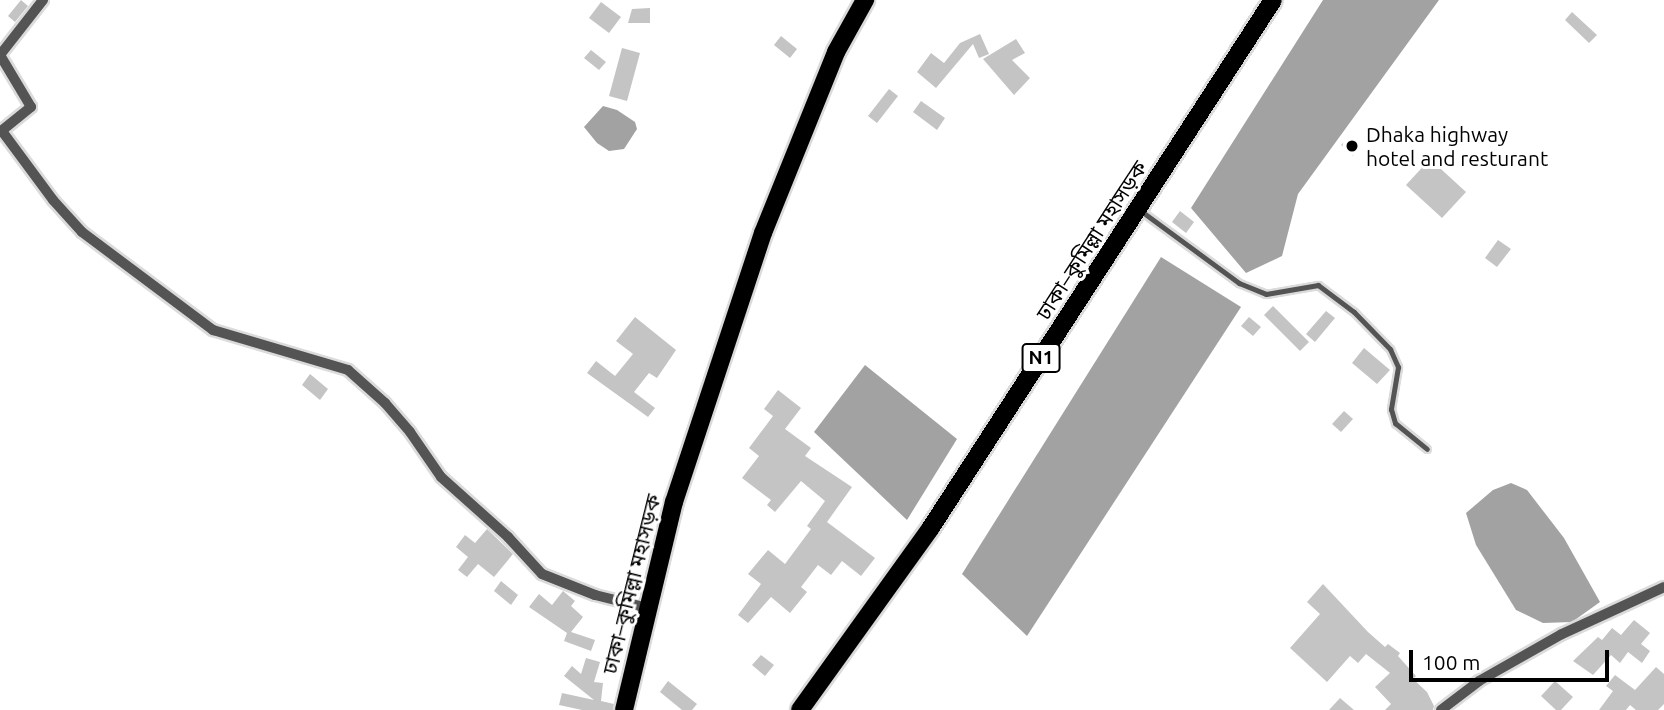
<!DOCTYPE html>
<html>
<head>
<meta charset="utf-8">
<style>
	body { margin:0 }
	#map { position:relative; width:1664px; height:710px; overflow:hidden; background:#fff; font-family:Ubuntu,"Noto Sans Bengali",sans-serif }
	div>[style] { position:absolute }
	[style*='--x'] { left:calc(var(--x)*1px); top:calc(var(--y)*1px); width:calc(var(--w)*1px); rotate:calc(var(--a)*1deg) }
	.water>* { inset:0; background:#a2a2a2 }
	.building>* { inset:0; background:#c4c4c4 }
	.roads { filter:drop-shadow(2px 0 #dbdbdb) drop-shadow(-2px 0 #dbdbdb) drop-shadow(0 2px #dbdbdb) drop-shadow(0 -2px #dbdbdb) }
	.service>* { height:5px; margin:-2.5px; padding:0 2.5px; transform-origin:2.5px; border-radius:2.5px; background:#545454 }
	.minor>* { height:10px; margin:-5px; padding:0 5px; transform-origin:5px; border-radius:5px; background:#545454 }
	.trunk>* { height:18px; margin:-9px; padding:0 9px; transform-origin:9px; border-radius:9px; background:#000 }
	.dots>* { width:19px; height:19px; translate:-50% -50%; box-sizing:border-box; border:4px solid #fff; border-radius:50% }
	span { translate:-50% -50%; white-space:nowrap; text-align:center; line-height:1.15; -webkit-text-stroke:6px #fff; paint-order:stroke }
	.shield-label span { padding:2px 5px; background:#fff; border:2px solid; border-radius:5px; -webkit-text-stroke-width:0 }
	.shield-label { font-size:19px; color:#000; font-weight:700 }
	.poi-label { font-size:21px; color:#000 }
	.left { translate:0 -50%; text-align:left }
	.street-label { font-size:21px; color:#000 }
	.scale { position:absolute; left:1409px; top:650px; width:200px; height:32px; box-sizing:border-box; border:4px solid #000; border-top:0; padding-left:9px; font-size:21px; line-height:24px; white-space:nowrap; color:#000; -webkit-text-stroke:5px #fff; paint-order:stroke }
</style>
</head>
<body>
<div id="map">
	<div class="water">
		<i style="clip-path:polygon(1323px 0,1439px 0,1298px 194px,1282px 256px,1246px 273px,1191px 208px)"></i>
		<i style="clip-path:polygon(603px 106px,617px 110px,635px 122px,637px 129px,624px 149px,609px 151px,597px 143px,584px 127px)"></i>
		<i style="clip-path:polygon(1161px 257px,1241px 307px,1027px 636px,962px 574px)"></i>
		<i style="clip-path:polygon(865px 365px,957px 439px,907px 520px,814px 432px)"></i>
		<i style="clip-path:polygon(1511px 483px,1527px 490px,1564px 538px,1600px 602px,1572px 622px,1543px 623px,1516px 610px,1476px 545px,1466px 513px,1493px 490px)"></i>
	</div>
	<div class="building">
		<i style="clip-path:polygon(21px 0,28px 6px,15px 22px,8px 16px)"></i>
		<i style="clip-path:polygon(601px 2px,621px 17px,609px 33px,589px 18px)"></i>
		<i style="clip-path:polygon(650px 8px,650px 23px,628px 23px,632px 9px)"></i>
		<i style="clip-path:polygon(1572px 12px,1597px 35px,1589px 43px,1565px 20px)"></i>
		<i style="clip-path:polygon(980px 34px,989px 54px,979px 58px,973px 44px,936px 88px,917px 72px,931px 53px,944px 63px,960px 43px)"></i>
		<i style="clip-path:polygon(781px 36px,797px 49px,790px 58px,774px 45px)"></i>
		<i style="clip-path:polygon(1016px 39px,1025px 53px,1012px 60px,1030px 78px,1014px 95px,983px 59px)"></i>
		<i style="clip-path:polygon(622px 48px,640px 53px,627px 101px,609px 96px)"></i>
		<i style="clip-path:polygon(591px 50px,606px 62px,599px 70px,584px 58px)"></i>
		<i style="clip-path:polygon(889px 89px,898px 96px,877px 123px,868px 116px)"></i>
		<i style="clip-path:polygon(921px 101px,945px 118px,937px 130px,913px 112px)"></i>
		<i style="clip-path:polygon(1349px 137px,1361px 147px,1353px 156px,1341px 145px)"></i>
		<i style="clip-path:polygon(1430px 159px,1466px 192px,1442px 218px,1406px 185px)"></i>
		<i style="clip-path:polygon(1180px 211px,1194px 222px,1186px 233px,1172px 222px)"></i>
		<i style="clip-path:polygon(1498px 240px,1511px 249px,1497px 267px,1485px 258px)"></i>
		<i style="clip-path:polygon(1273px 306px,1309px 342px,1300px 351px,1264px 315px)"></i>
		<i style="clip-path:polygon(1326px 311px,1335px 318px,1315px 342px,1306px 334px)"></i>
		<i style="clip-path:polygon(635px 317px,676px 350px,657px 378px,649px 373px,634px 392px,655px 408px,648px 417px,587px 373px,596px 361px,615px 376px,633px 354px,616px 341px)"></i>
		<i style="clip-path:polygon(1249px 317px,1261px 327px,1253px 336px,1241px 326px)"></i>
		<i style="clip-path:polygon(1364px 348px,1390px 370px,1377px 384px,1352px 363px)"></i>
		<i style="clip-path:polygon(310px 374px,328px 389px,320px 400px,302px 385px)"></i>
		<i style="clip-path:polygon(778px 390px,801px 408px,785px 429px,811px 448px,805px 456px,852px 487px,827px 522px,875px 558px,861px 576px,842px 561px,831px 575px,818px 565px,801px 587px,807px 592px,790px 613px,771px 597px,748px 623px,738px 615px,761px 584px,748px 574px,768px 550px,785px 564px,811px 529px,807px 526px,825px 501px,801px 481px,775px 512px,767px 505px,771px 500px,742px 478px,759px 456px,749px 448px,773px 416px,764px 409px)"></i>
		<i style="clip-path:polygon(1344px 411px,1353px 419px,1341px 432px,1332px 424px)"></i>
		<i style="clip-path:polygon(487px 529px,513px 554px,494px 577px,478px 564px,467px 577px,458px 570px,468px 557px,456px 547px,465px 535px,475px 543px)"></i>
		<i style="clip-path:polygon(501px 581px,518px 595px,511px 605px,494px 591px)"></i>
		<i style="clip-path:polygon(1323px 584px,1368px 632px,1385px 647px,1388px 644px,1400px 653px,1398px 656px,1416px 676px,1413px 679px,1427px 692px,1434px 706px,1433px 710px,1385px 710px,1391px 704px,1375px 687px,1390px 673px,1366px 654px,1358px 663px,1350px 656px,1327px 682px,1290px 648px,1320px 614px,1307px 602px)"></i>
		<i style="clip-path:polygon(563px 591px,575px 601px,571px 606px,583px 617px,571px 632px,595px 640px,591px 651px,564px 641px,567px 633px,529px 607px,539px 594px,552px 605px)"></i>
		<i style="clip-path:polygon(1634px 620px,1650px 633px,1641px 644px,1650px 651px,1642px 663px,1628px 652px,1620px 663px,1611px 655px,1593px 675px,1573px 661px,1598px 637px,1602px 640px,1612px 628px,1621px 635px)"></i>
		<i style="clip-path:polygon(761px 655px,774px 665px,765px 676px,752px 665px)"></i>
		<i style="clip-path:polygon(586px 658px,600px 662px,594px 682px,603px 683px,601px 701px,614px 704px,613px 710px,582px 710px,559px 705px,562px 693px,594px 700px,564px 676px,572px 666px,581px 674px)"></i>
		<i style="clip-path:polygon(1656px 667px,1664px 674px,1664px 704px,1658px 710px,1636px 710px,1630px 705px,1626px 710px,1599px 710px,1613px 691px,1606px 686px,1615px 675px,1635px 690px)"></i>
		<i style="clip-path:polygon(668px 681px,697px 704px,692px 710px,682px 710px,660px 692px)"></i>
		<i style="clip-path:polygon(1555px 681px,1573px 697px,1561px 710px,1556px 710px,1541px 696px)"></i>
		<i style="clip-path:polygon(1340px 698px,1354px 710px,1329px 710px)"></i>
	</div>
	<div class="roads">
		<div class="service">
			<i style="--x:1141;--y:211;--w:122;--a:36.3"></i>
			<i style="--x:1239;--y:283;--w:29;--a:22"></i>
			<i style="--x:1266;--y:294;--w:53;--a:-9.8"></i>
			<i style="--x:1318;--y:285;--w:45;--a:36.9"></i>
			<i style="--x:1354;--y:312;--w:52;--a:45.8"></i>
			<i style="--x:1390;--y:349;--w:20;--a:66"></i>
			<i style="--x:1398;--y:367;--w:43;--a:99.5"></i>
			<i style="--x:1391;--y:409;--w:15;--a:74"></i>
			<i style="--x:1395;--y:423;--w:41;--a:39.1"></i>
		</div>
		<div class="minor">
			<i style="--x:2;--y:131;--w:86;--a:53.5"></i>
			<i style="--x:53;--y:200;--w:43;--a:47.8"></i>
			<i style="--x:82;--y:232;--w:164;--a:36.8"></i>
			<i style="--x:213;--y:330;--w:141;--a:16.5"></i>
			<i style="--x:348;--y:370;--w:50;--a:41.7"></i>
			<i style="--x:385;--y:403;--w:38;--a:49"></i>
			<i style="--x:410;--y:432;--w:55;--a:55.4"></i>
			<i style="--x:441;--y:477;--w:90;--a:41.8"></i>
			<i style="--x:508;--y:537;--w:50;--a:47.4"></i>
			<i style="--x:542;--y:574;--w:57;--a:21.6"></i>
			<i style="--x:595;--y:595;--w:55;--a:13.8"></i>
			<i style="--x:0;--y:132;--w:40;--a:-39"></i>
			<i style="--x:31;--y:107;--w:61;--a:-120.8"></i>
			<i style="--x:0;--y:55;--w:70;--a:-52"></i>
			<i style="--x:1441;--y:710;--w:48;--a:-37.3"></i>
			<i style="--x:1479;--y:681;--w:95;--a:-29.5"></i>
			<i style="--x:1562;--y:634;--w:112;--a:-24.7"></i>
		</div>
		<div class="trunk">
			<i style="--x:624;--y:710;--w:214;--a:-76.5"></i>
			<i style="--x:674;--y:502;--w:283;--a:-71.7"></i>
			<i style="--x:763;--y:233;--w:195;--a:-68"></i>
			<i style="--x:836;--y:52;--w:60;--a:-60.9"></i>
			<i style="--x:800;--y:710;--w:223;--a:-54.3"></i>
			<i style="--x:930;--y:529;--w:630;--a:-57.04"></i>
		</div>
	</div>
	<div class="dots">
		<i style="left:1352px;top:146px;background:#000"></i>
	</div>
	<div class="shield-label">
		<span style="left:1041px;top:358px">N1</span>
	</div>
	<div class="poi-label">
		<span class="left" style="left:1366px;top:146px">Dhaka highway<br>hotel and resturant</span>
	</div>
	<div class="street-label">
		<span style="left:1091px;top:240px;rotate:-57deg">ঢাকা–কুমিল্লা মহাসড়ক</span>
		<span style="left:631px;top:584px;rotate:-76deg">ঢাকা–কুমিল্লা মহাসড়ক</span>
	</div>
	<div class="scale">100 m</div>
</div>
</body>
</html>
